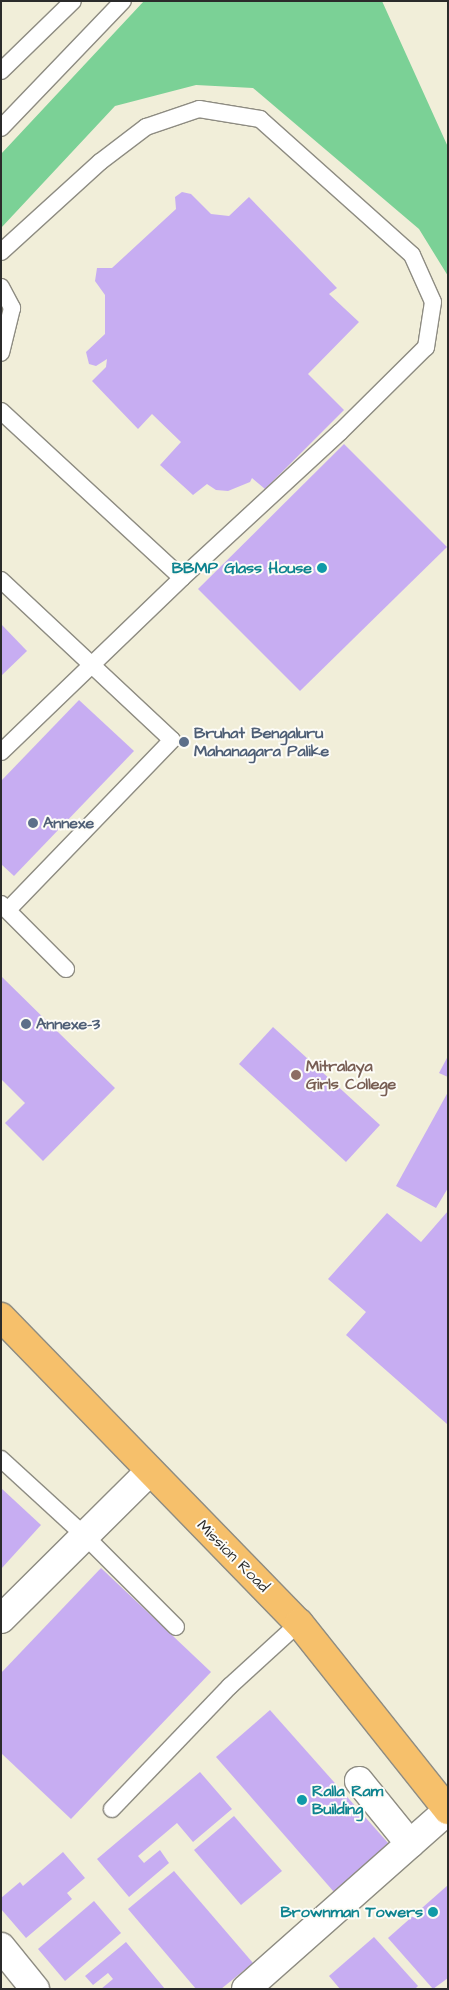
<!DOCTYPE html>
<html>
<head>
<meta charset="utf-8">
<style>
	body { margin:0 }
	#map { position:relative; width:449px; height:1990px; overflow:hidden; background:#f1eed9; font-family:"Architects Daughter",sans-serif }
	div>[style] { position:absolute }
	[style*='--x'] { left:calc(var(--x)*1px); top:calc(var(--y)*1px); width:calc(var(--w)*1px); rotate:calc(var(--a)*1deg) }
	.green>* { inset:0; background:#7bd196 }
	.building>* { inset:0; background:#c7adf2 }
	.roads { filter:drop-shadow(1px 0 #8e8c82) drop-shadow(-1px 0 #8e8c82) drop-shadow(0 1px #8e8c82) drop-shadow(0 -1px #8e8c82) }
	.lane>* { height:16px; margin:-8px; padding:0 8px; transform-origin:8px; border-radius:8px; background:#fff }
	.street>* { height:28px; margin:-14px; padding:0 14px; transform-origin:14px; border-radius:14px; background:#fff }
	.primary>* { height:28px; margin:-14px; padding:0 14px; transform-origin:14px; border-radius:14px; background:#f6c06b }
	.dots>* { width:14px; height:14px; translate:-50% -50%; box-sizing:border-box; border:2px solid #fdfcf7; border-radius:50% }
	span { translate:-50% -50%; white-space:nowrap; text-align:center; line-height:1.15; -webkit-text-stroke:4px #fdfcf7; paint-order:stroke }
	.culture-label { font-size:16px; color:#0d838f; font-weight:700 }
	.right { translate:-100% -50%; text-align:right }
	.left { translate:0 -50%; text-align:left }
	.service-label { font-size:16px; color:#4e5e75; font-weight:700 }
	.education-label { font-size:16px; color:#785e54; font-weight:700 }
	.street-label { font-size:16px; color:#2b2b2b }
	.frame { position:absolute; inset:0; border:2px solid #2b2b2b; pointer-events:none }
</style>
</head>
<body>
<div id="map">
	<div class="green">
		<i style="clip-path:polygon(144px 1px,382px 1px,448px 147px,448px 276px,419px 229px,253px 88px,196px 85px,115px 106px,1px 228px,1px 154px)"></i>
	</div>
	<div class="building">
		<i style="clip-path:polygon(182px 192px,191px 194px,211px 214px,229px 216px,249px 197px,337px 288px,329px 294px,359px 322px,308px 374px,344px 410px,265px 489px,252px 478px,250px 482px,228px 491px,216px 490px,207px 484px,193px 495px,160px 465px,181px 442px,152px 414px,138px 429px,92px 381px,106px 367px,107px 359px,96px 366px,89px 364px,86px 352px,105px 334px,105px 295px,95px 281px,97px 268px,112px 268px,176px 209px,175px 197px)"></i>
		<i style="clip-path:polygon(344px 444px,447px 547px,300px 691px,198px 589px)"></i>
		<i style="clip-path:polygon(1px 624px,27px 651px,1px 676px)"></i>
		<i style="clip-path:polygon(79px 700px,134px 751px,14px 876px,1px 864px,1px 781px)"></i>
		<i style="clip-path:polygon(1px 976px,115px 1088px,43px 1161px,5px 1123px,25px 1103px,1px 1079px)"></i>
		<i style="clip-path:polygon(273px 1027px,380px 1125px,346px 1162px,239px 1064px)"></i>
		<i style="clip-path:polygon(448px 1056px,448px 1077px,439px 1073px)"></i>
		<i style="clip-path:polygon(448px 1092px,448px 1188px,436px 1208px,396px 1186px)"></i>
		<i style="clip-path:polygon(448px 1211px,448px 1422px,447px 1424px,346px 1335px,366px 1312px,328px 1279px,387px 1213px,421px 1242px)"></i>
		<i style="clip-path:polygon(1px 1488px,41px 1525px,1px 1569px)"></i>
		<i style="clip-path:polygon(101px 1568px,211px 1672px,71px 1819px,1px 1753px,1px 1673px)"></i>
		<i style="clip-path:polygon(270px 1710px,389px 1844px,334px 1892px,216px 1757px)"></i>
		<i style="clip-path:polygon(200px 1772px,232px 1809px,193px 1842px,177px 1823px,138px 1856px,144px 1863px,160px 1850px,169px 1863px,129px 1897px,97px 1859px)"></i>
		<i style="clip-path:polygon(234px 1816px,282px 1871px,241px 1905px,194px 1850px)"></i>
		<i style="clip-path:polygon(63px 1852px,85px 1878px,67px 1893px,72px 1899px,26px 1938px,1px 1909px,1px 1898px,20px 1882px,23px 1886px)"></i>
		<i style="clip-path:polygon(174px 1871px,253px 1963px,221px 1989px,196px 1989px,128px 1909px)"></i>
		<i style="clip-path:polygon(448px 1885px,448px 1978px,433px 1989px,388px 1938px)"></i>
		<i style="clip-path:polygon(94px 1901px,121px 1933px,65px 1981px,38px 1949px)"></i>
		<i style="clip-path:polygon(374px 1937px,418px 1986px,415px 1989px,340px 1989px,329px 1976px)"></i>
		<i style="clip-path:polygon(126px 1942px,165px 1989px,101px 1989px,113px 1979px,108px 1973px,93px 1985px,85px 1976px)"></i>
	</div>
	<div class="roads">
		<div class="lane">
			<i style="--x:1;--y:71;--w:100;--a:-44.2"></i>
			<i style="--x:1;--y:128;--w:176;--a:-46.2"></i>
			<i style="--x:1;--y:252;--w:134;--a:-42.3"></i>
			<i style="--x:100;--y:162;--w:58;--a:-37.3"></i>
			<i style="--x:146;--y:127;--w:56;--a:-18.8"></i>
			<i style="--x:199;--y:109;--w:62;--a:9.3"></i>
			<i style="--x:260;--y:119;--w:204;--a:41.8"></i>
			<i style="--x:412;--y:255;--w:51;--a:65.9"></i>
			<i style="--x:433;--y:302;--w:46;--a:98.8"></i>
			<i style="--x:426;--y:347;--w:121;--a:135.3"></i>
			<i style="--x:340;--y:432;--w:215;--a:137.3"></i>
			<i style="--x:1;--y:287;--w:24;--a:62"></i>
			<i style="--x:12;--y:308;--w:46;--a:103.7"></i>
			<i style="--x:1;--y:411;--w:246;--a:42.7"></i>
			<i style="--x:182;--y:578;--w:251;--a:136.1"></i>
			<i style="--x:1;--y:580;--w:234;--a:43.1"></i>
			<i style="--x:172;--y:740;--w:236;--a:134"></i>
			<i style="--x:1;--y:904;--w:92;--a:45"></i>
			<i style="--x:1;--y:1459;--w:113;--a:42.5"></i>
			<i style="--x:84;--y:1535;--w:130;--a:45"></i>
			<i style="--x:112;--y:1809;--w:170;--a:-46.2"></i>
			<i style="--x:230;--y:1686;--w:93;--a:-42.4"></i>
		</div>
		<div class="street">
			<i style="--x:1;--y:1619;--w:209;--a:-44.8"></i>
			<i style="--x:359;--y:1781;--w:81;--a:51"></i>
			<i style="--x:1;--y:1947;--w:54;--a:51"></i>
			<i style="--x:246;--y:1989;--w:270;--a:-41.5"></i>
		</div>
		<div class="primary">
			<i style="--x:1;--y:1317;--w:427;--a:45.8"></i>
			<i style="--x:299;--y:1623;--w:239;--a:51.5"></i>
		</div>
	</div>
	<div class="dots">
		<i style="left:322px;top:568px;background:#0f9aa8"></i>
		<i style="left:184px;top:742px;background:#5c6f8a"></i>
		<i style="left:33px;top:823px;background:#5c6f8a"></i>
		<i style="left:26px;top:1024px;background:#5c6f8a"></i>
		<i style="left:296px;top:1075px;background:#8d6e63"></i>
		<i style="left:302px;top:1800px;background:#0f9aa8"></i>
		<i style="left:433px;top:1912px;background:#0f9aa8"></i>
	</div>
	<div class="culture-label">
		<span class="right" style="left:312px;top:568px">BBMP Glass House</span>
		<span class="left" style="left:312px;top:1800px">Ralla Ram<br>Building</span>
		<span class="right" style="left:423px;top:1912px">Brownman Towers</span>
	</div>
	<div class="service-label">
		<span class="left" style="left:194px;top:742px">Bruhat Bengaluru<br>Mahanagara Palike</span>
		<span class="left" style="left:43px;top:823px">Annexe</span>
		<span class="left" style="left:36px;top:1024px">Annexe-3</span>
	</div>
	<div class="education-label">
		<span class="left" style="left:306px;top:1075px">Mitralaya<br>Girls College</span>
	</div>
	<div class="street-label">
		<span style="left:233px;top:1556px;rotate:45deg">Mission Road</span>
	</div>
	<div class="frame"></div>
</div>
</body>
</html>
